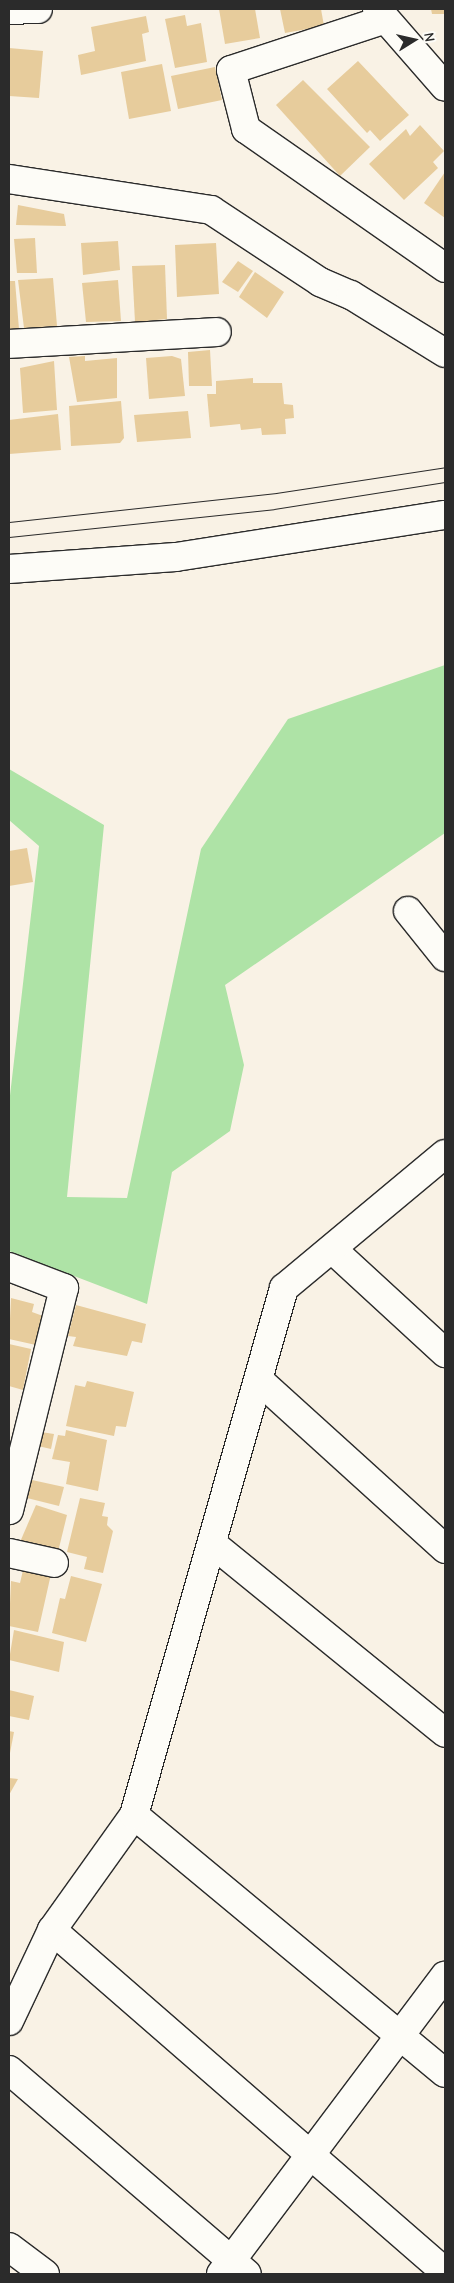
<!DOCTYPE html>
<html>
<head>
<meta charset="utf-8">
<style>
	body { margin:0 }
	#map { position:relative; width:454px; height:2283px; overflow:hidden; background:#f9f2e5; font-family:"Comic Neue",sans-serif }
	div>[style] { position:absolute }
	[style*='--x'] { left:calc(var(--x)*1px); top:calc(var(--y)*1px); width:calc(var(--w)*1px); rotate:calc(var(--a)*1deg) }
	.green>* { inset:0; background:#aee3a6 }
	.building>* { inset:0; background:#e7cc9c }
	.roads { filter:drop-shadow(1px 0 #2b2b2b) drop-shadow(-1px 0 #2b2b2b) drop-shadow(0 1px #2b2b2b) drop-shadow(0 -1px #2b2b2b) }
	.minor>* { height:28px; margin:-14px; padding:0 14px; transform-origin:14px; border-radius:14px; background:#fdfcf7 }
	.tertiary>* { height:28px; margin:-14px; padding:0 14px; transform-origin:14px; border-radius:14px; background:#fdfcf7 }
	.tram>* { height:1px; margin:-0.5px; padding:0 0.5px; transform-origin:0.5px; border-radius:0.5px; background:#2b2b2b }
	span { translate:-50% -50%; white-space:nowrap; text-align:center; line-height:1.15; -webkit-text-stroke:4.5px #fdfcf7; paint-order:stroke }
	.frame { position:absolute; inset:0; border:10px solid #2b2b2b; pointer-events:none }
	.north { position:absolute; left:389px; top:15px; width:50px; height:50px; -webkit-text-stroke:4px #fdfcf7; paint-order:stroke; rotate:80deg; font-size:14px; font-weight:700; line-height:20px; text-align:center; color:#2b2b2b }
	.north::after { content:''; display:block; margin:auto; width:18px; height:22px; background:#2b2b2b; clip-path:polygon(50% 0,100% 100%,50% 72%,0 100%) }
</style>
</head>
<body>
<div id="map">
	<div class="green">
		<i style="clip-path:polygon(445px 665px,445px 833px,225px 985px,244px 1065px,230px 1131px,172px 1172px,147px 1304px,9px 1251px,9px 1104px,39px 846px,9px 820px,9px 769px,104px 825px,67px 1197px,127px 1198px,201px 849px,288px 719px)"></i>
	</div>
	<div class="building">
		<i style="clip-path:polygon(219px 9px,255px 9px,260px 38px,225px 44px)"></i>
		<i style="clip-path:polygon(280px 9px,321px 9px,324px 26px,285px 33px)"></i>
		<i style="clip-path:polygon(431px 9px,445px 9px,445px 14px,432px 14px)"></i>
		<i style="clip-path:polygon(185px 15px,187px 26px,201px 23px,207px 62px,175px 68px,165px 19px)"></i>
		<i style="clip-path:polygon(146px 16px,149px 32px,142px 34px,146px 61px,81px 75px,78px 55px,95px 51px,91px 27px)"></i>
		<i style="clip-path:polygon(9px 48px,43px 51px,39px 98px,9px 96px)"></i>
		<i style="clip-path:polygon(358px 61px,409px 115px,380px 141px,370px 130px,367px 133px,327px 89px)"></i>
		<i style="clip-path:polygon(162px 64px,171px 111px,129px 119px,121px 72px)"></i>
		<i style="clip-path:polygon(215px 67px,222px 100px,178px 109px,171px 76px)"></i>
		<i style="clip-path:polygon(303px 80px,370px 147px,340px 176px,276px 105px)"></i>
		<i style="clip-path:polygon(420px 125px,444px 151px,433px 162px,438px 168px,404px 200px,369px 164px,406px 129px,410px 136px)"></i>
		<i style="clip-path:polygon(445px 172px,445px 218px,424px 203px)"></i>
		<i style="clip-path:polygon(18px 205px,64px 214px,66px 226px,16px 225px)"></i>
		<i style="clip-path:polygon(35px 238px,37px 273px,17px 273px,14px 239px)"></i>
		<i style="clip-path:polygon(118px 241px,120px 270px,83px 275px,81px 243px)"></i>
		<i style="clip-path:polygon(216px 243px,219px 294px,177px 297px,175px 245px)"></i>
		<i style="clip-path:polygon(238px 261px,253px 271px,238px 292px,222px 282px)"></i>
		<i style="clip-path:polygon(165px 265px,167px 319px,135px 322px,132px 266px)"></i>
		<i style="clip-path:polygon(255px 272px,284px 292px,267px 318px,239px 297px)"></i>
		<i style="clip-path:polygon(53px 278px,57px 326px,24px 328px,18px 280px)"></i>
		<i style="clip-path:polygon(118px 280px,121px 321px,86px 322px,82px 283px)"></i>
		<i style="clip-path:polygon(9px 281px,15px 281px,19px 329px,9px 331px)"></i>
		<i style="clip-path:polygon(210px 350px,212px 386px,189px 386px,188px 352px)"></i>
		<i style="clip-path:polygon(85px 356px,85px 361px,117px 358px,117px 398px,77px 402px,69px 357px)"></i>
		<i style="clip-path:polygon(172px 356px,181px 359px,185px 396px,149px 399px,146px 358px)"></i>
		<i style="clip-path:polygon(54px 361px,57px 410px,23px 413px,20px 368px)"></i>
		<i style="clip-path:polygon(253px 378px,253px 383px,282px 383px,284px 404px,293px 405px,294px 418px,285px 419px,286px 434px,262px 435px,261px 428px,241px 430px,240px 424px,210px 427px,207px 394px,216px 394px,216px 381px)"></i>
		<i style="clip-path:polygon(121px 401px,124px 438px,120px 443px,71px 446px,69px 406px)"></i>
		<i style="clip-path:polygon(188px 411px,191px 438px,137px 442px,134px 415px)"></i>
		<i style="clip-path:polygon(58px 414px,61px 450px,9px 454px,9px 420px)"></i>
		<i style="clip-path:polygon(27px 848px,33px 882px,9px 886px,9px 851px)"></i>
		<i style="clip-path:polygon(11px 1298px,34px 1304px,32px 1312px,43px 1316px,36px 1345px,9px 1339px)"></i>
		<i style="clip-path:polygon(76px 1305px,146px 1324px,142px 1343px,132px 1341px,127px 1356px,73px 1346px,76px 1337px,68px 1336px)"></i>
		<i style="clip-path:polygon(9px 1344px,31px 1349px,23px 1390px,9px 1386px)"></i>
		<i style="clip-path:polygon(87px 1381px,134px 1392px,126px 1427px,116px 1426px,114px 1436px,66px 1426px,75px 1385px,85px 1387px)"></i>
		<i style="clip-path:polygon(66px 1430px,107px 1440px,98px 1491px,66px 1484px,70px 1462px,52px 1459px,58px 1435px,65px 1436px)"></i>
		<i style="clip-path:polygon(41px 1432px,54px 1434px,51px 1449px,38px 1446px)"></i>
		<i style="clip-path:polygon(32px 1480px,64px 1487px,59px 1506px,27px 1498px)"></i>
		<i style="clip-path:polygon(80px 1498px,105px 1503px,102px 1516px,108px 1517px,107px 1525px,113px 1531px,103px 1573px,84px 1569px,87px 1557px,67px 1552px)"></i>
		<i style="clip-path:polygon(36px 1505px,67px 1515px,58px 1552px,20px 1542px)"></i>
		<i style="clip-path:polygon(24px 1566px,51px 1574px,38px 1632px,9px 1626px,11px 1581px,20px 1583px)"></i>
		<i style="clip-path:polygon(71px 1576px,102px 1584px,86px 1642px,52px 1633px,60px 1598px,65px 1599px)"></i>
		<i style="clip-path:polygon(14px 1630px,64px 1642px,59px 1672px,9px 1660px)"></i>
		<i style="clip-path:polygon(9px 1690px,34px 1696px,29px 1720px,9px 1716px)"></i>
		<i style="clip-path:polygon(9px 1731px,14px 1732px,10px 1753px,9px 1753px)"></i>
		<i style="clip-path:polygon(9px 1778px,18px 1779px,9px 1795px)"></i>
	</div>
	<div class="roads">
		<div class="minor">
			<i style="--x:9;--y:10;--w:29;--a:-2"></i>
			<i style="--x:383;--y:20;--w:160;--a:161.8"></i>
			<i style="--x:231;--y:70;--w:61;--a:75.7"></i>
			<i style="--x:246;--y:129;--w:243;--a:34.9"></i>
			<i style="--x:9;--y:179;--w:204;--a:8.7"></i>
			<i style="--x:211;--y:210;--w:131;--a:33.4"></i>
			<i style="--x:320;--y:282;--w:34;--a:23"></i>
			<i style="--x:351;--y:295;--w:110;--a:31.7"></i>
			<i style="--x:9;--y:344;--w:208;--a:-3.3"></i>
			<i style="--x:408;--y:911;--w:59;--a:51.2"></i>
			<i style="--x:332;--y:1249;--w:154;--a:42.6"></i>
			<i style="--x:9;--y:1267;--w:59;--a:20.9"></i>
			<i style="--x:64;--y:1288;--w:229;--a:103.9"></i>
			<i style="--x:260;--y:1381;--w:250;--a:42.2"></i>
			<i style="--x:214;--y:1545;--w:298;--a:39.1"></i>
			<i style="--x:9;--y:1553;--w:46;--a:12.5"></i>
			<i style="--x:134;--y:1815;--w:404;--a:39.7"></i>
			<i style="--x:52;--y:1930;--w:521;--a:41.03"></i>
			<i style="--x:9;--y:2021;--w:101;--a:-64.7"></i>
			<i style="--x:52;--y:1930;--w:141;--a:-54.5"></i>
			<i style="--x:134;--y:1815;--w:548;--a:-74.11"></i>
			<i style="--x:284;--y:1288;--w:209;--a:-39.8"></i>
			<i style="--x:9;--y:2070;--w:313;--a:40.6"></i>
			<i style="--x:9;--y:2247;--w:45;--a:36.9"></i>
			<i style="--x:221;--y:2274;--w:373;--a:-53.1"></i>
		</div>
		<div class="tertiary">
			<i style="--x:377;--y:9;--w:103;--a:48.9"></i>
			<i style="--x:9;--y:569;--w:167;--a:-4.1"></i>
			<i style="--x:176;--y:557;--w:272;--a:-8.9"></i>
		</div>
	</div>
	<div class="tram">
		<i style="--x:9;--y:522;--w:269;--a:-6.2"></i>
		<i style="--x:276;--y:493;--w:171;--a:-8.7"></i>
		<i style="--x:9;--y:537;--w:266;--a:-6"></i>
		<i style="--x:274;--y:509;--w:173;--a:-9"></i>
	</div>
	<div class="frame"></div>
	<div class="north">N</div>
</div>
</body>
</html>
